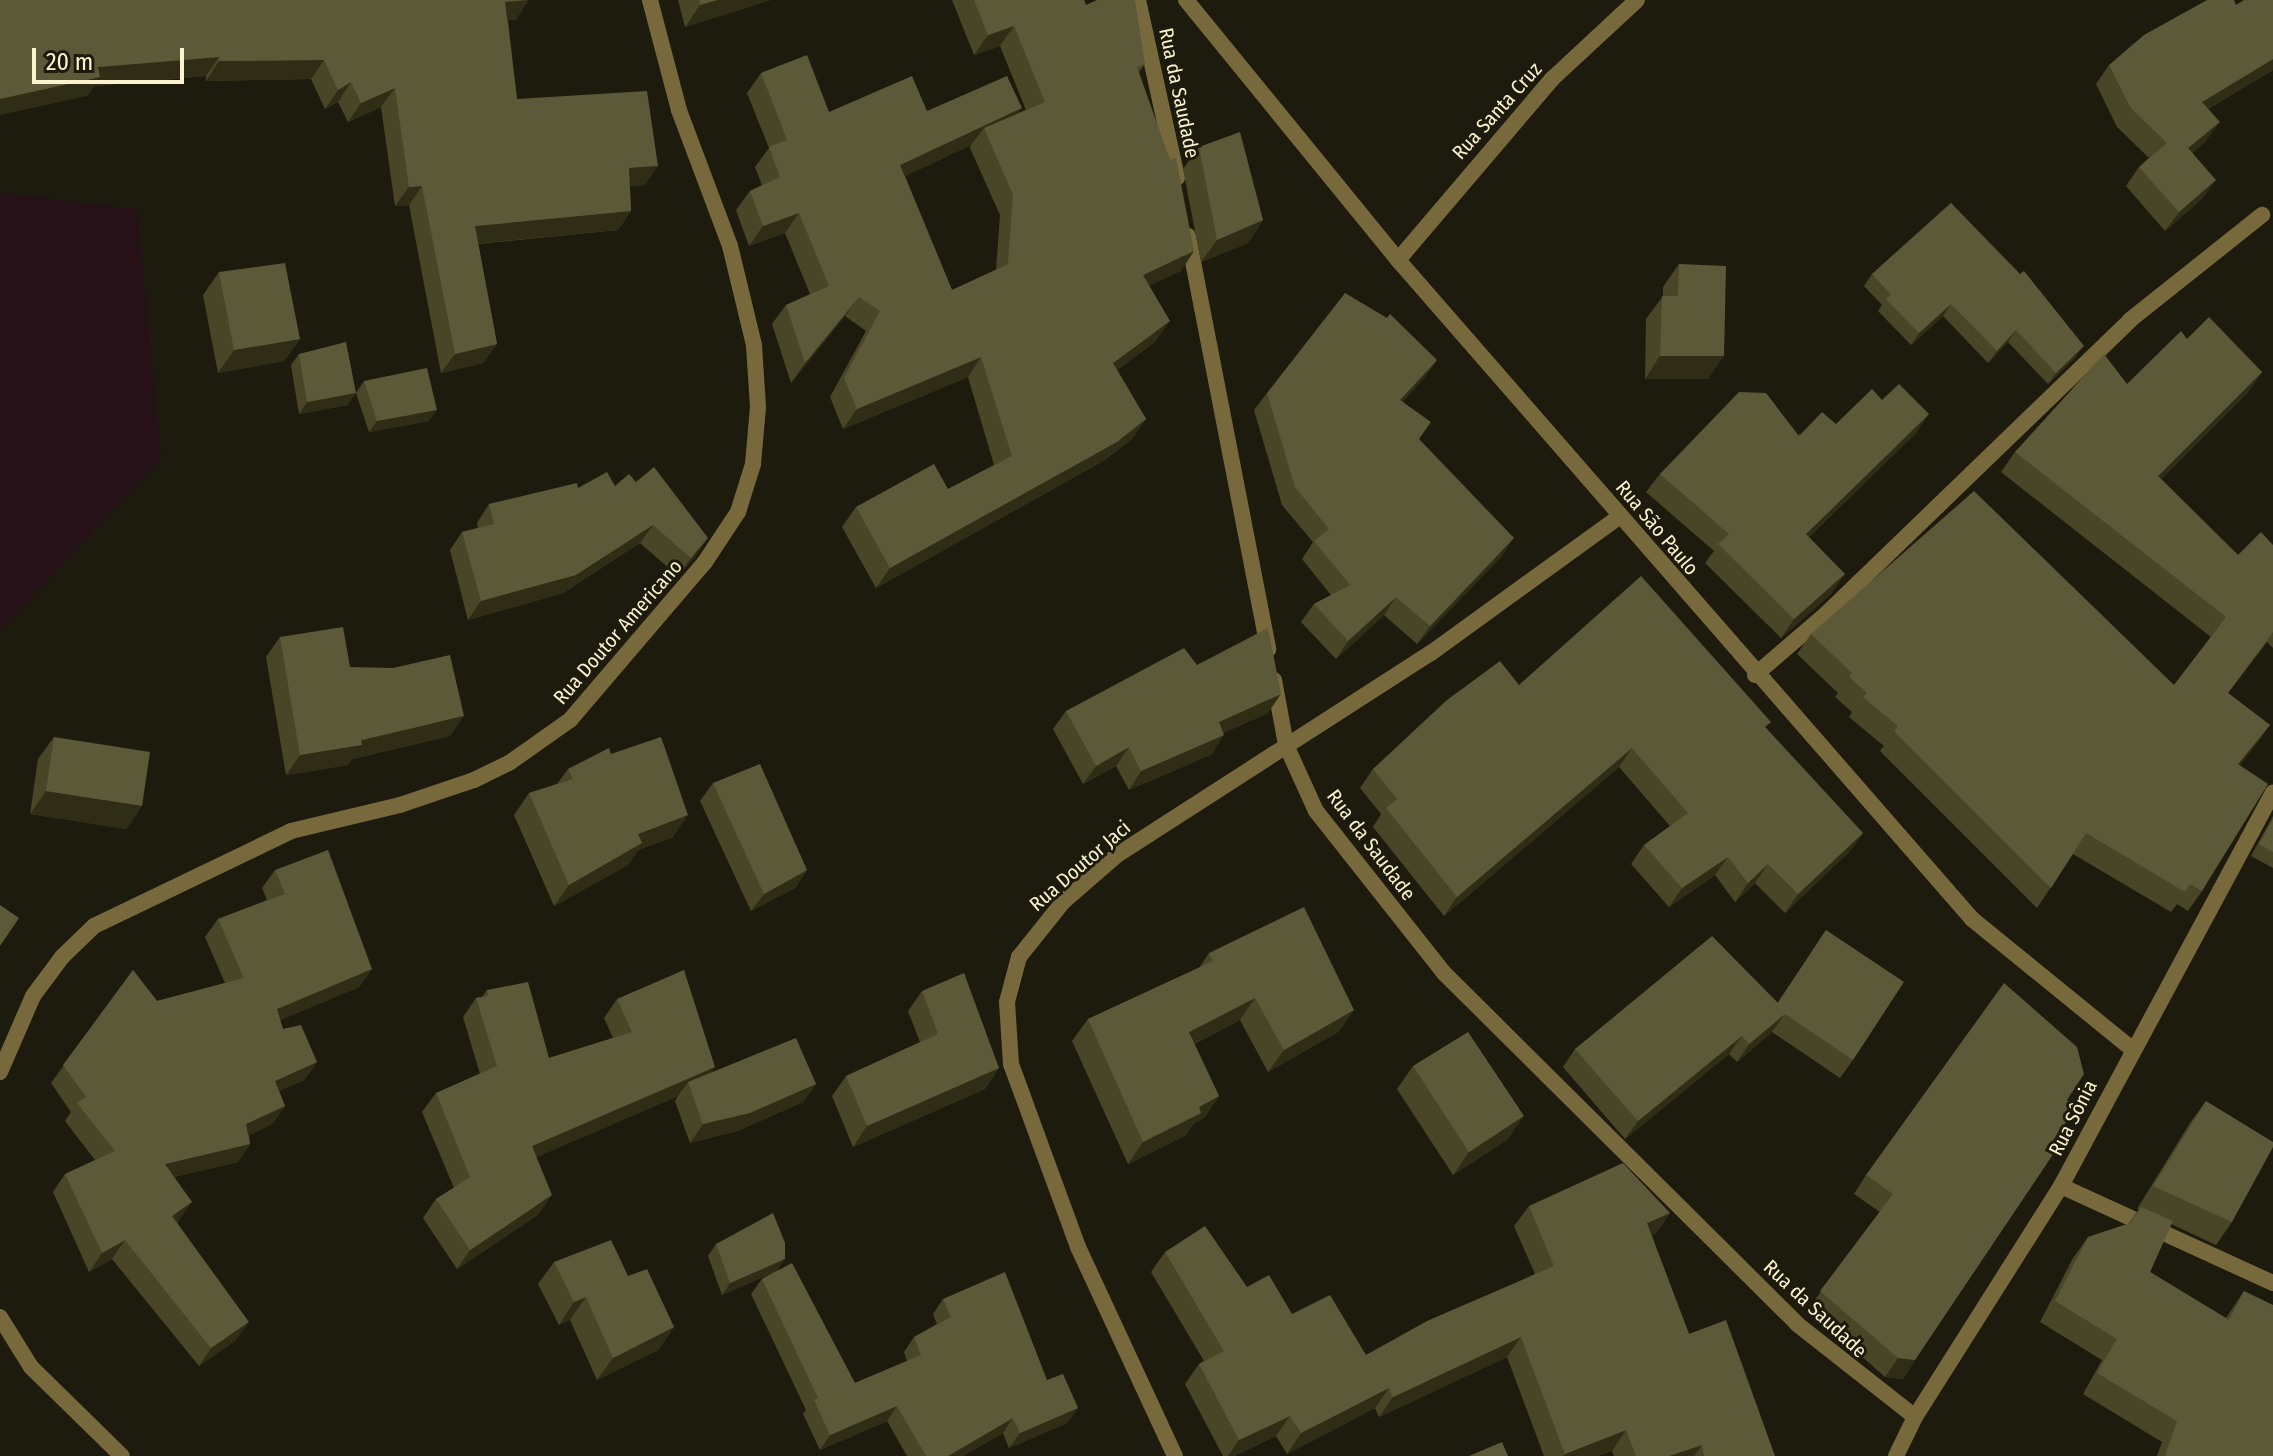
<!DOCTYPE html>
<html>
<head>
<meta charset="utf-8">
<style>
	body { margin:0 }
	#map { position:relative; width:2273px; height:1456px; overflow:hidden; background:#1d1b0e; font-family:"Fira Sans Condensed",sans-serif }
	div>[style] { position:absolute }
	[style*='--x'] { left:calc(var(--x)*1px); top:calc(var(--y)*1px); width:calc(var(--w)*1px); rotate:calc(var(--a)*1deg) }
	.green>* { inset:0; background:#261118 }
	.street>* { height:16px; margin:-8px; padding:0 8px; transform-origin:8px; border-radius:8px; background:#78693d }
	.wall>* { inset:0; background:#494628 }
	.shaded-wall>* { inset:0; background:#302d16 }
	.building>* { inset:0; background:#5c5939 }
	span { translate:-50% -50%; white-space:nowrap; text-align:center; line-height:1.15; -webkit-text-stroke:6px #1d1b0e; paint-order:stroke }
	.street-label { font-size:20px; color:#fbf3ce }
	.scale { position:absolute; left:32px; top:48px; width:152px; height:36px; box-sizing:border-box; border:4px solid #fbf3ce; border-top:0; padding-left:10px; font-size:24px; line-height:28px; white-space:nowrap; color:#fbf3ce; -webkit-text-stroke:6px #1d1b0e; paint-order:stroke }
</style>
</head>
<body>
<div id="map">
	<div class="green">
		<i style="clip-path:polygon(0 193px,137px 209px,161px 458px,0 631px)"></i>
	</div>
	<div class="street">
		<i style="--x:1138;--y:0;--w:182;--a:77.6"></i>
		<i style="--x:1186;--y:0;--w:335;--a:50.8"></i>
		<i style="--x:1398;--y:260;--w:874;--a:48.94"></i>
		<i style="--x:1972;--y:919;--w:205;--a:39.1"></i>
		<i style="--x:1188;--y:236;--w:421;--a:79"></i>
		<i style="--x:1398;--y:260;--w:238;--a:-49.6"></i>
		<i style="--x:1552;--y:79;--w:116;--a:-42.9"></i>
		<i style="--x:1755;--y:675;--w:94;--a:-40.7"></i>
		<i style="--x:1826;--y:614;--w:423;--a:-44"></i>
		<i style="--x:2130;--y:320;--w:169;--a:-38.5"></i>
		<i style="--x:1274;--y:680;--w:66;--a:79.5"></i>
		<i style="--x:1286;--y:745;--w:72;--a:65.6"></i>
		<i style="--x:1316;--y:811;--w:206;--a:51.7"></i>
		<i style="--x:1444;--y:973;--w:498;--a:44.8"></i>
		<i style="--x:1797;--y:1324;--w:150;--a:38.2"></i>
		<i style="--x:0;--y:1072;--w:83;--a:-66.5"></i>
		<i style="--x:33;--y:996;--w:49;--a:-53.4"></i>
		<i style="--x:62;--y:957;--w:45;--a:-44.1"></i>
		<i style="--x:94;--y:926;--w:219;--a:-25.7"></i>
		<i style="--x:291;--y:831;--w:112;--a:-13.4"></i>
		<i style="--x:400;--y:805;--w:78;--a:-18.7"></i>
		<i style="--x:474;--y:780;--w:39;--a:-26"></i>
		<i style="--x:509;--y:763;--w:75;--a:-35.2"></i>
		<i style="--x:570;--y:720;--w:208;--a:-49.5"></i>
		<i style="--x:705;--y:562;--w:60;--a:-56.6"></i>
		<i style="--x:738;--y:512;--w:50;--a:-72.6"></i>
		<i style="--x:753;--y:464;--w:57;--a:-85"></i>
		<i style="--x:758;--y:407;--w:62;--a:-93.7"></i>
		<i style="--x:754;--y:345;--w:102;--a:-103.6"></i>
		<i style="--x:730;--y:246;--w:145;--a:-110.6"></i>
		<i style="--x:679;--y:110;--w:114;--a:-104.8"></i>
		<i style="--x:2061;--y:1186;--w:233;--a:24.6"></i>
		<i style="--x:0;--y:1317;--w:59;--a:58.2"></i>
		<i style="--x:31;--y:1367;--w:127;--a:44.4"></i>
		<i style="--x:1175;--y:1456;--w:230;--a:-114.9"></i>
		<i style="--x:1078;--y:1247;--w:195;--a:-110.1"></i>
		<i style="--x:1011;--y:1064;--w:62;--a:-93.7"></i>
		<i style="--x:1007;--y:1002;--w:47;--a:-75.1"></i>
		<i style="--x:1019;--y:957;--w:70;--a:-51.3"></i>
		<i style="--x:1063;--y:902;--w:72;--a:-41"></i>
		<i style="--x:1117;--y:855;--w:373;--a:-32.8"></i>
		<i style="--x:1431;--y:653;--w:233;--a:-35.9"></i>
		<i style="--x:1896;--y:1456;--w:43;--a:-64"></i>
		<i style="--x:1915;--y:1417;--w:273;--a:-57.7"></i>
		<i style="--x:2061;--y:1186;--w:447;--a:-61.7"></i>
	</div>
	<div class="wall">
		<i style="clip-path:polygon(0 0,516px 20px,508px 20px,517px 99px,645px 185px,630px 186px,631px 211px,618px 230px,478px 244px,497px 344px,483px 363px,441px 373px,409px 205px,395px 206px,381px 107px,348px 122px,338px 102px,325px 109px,311px 79px,206px 81px,206px 76px,94px 86px,87px 96px)"></i>
		<i style="clip-path:polygon(678px 0,770px 0,685px 27px)"></i>
		<i style="clip-path:polygon(evenodd,952px 0,1084px 0,1086px 5px,1145px 64px,1139px 72px,1181px 271px,1149px 285px,1156px 341px,1117px 370px,1146px 419px,1132px 439px,1103px 461px,876px 588px,842px 527px,856px 507px,948px 489px,994px 465px,968px 377px,843px 429px,830px 397px,866px 331px,845px 316px,791px 383px,772px 324px,786px 305px,810px 294px,785px 233px,749px 246px,736px 210px,750px 191px,762px 185px,755px 167px,769px 148px,747px 93px,761px 73px,829px 112px,927px 111px,1018px 113px,1026px 110px,1000px 46px,974px 55px,952px 0,971px 145px,970px 148px,1000px 215px,996px 270px,952px 290px,905px 176px,971px 145px)"></i>
		<i style="clip-path:polygon(2273px 0,2273px 70px,2208px 109px,2206px 141px,2192px 153px,2202px 199px,2165px 231px,2126px 186px,2139px 167px,2149px 158px,2117px 127px,2096px 84px,2109px 65px,2236px 5px)"></i>
		<i style="clip-path:polygon(1199px 147px,1263px 220px,1248px 243px,1201px 262px,1183px 169px)"></i>
		<i style="clip-path:polygon(1951px 203px,2076px 357px,2048px 384px,2008px 342px,1988px 363px,1943px 316px,1911px 345px,1878px 311px,1882px 305px,1864px 286px,1872px 274px)"></i>
		<i style="clip-path:polygon(1679px 264px,1708px 379px,1645px 379px,1646px 319px,1663px 296px,1663px 287px)"></i>
		<i style="clip-path:polygon(219px 272px,300px 339px,284px 361px,218px 373px,203px 295px)"></i>
		<i style="clip-path:polygon(2187px 339px,2262px 372px,2248px 392px,2161px 479px,2238px 555px,2273px 545px,2273px 648px,2267px 642px,2228px 693px,2270px 725px,2240px 765px,2202px 891px,2188px 911px,2177px 904px,2171px 912px,2073px 854px,2037px 908px,1880px 751px,1884px 746px,1849px 717px,1852px 712px,1835px 697px,1838px 693px,1797px 654px,1811px 634px,2174px 685px,2211px 637px,2001px 472px,2015px 452px,2127px 384px)"></i>
		<i style="clip-path:polygon(299px 354px,348px 405px,299px 414px,291px 365px)"></i>
		<i style="clip-path:polygon(1437px 360px,1425px 377px,1403px 401px,1419px 439px,1502px 556px,1417px 644px,1384px 615px,1336px 659px,1301px 622px,1314px 604px,1331px 595px,1302px 559px,1313px 542px,1282px 505px,1254px 410px,1267px 393px)"></i>
		<i style="clip-path:polygon(364px 381px,429px 421px,369px 432px,356px 393px)"></i>
		<i style="clip-path:polygon(1882px 400px,1929px 414px,1916px 433px,1809px 537px,1832px 593px,1781px 638px,1705px 563px,1714px 551px,1646px 492px,1660px 474px,1836px 424px)"></i>
		<i style="clip-path:polygon(615px 486px,695px 557px,678px 576px,640px 543px,563px 593px,468px 620px,450px 550px,462px 532px,478px 528px,477px 523px,489px 504px,578px 488px)"></i>
		<i style="clip-path:polygon(280px 637px,350px 667px,450px 736px,352px 759px,348px 765px,286px 775px,266px 657px)"></i>
		<i style="clip-path:polygon(1197px 665px,1268px 713px,1223px 733px,1212px 754px,1129px 790px,1116px 766px,1083px 784px,1053px 729px,1066px 711px)"></i>
		<i style="clip-path:polygon(1519px 685px,1766px 728px,1863px 833px,1850px 851px,1785px 913px,1755px 883px,1735px 902px,1715px 875px,1669px 907px,1631px 864px,1644px 845px,1670px 826px,1619px 767px,1444px 916px,1373px 827px,1381px 814px,1360px 788px,1373px 769px)"></i>
		<i style="clip-path:polygon(54px 737px,127px 829px,30px 814px,38px 759px)"></i>
		<i style="clip-path:polygon(611px 754px,673px 837px,638px 850px,628px 865px,554px 906px,514px 815px,529px 793px,557px 784px,568px 769px)"></i>
		<i style="clip-path:polygon(713px 783px,807px 870px,795px 888px,751px 911px,700px 801px)"></i>
		<i style="clip-path:polygon(2273px 816px,2273px 868px,2251px 856px)"></i>
		<i style="clip-path:polygon(275px 870px,372px 969px,359px 987px,280px 1020px,283px 1029px,317px 1062px,304px 1080px,279px 1091px,285px 1106px,272px 1124px,249px 1135px,250px 1144px,238px 1162px,174px 1177px,179px 1220px,177px 1222px,236px 1340px,199px 1366px,112px 1259px,89px 1272px,53px 1192px,65px 1174px,95px 1160px,65px 1121px,71px 1112px,51px 1083px,133px 970px,157px 1001px,225px 983px,205px 937px,218px 919px,267px 900px,262px 888px)"></i>
		<i style="clip-path:polygon(1826px 930px,1853px 1060px,1840px 1078px,1772px 1032px,1737px 1062px,1729px 1054px,1625px 1139px,1563px 1067px,1575px 1049px,1778px 1002px)"></i>
		<i style="clip-path:polygon(1209px 953px,1354px 1010px,1338px 1032px,1268px 1072px,1240px 1020px,1194px 1044px,1219px 1096px,1204px 1118px,1194px 1123px,1186px 1135px,1128px 1164px,1072px 1041px,1088px 1019px,1199px 968px)"></i>
		<i style="clip-path:polygon(487px 990px,549px 1058px,613px 1038px,604px 1018px,617px 999px,711px 1073px,816px 1084px,803px 1102px,737px 1131px,690px 1143px,675px 1101px,678px 1096px,536px 1157px,539px 1214px,457px 1269px,423px 1218px,436px 1199px,454px 1188px,422px 1112px,436px 1093px,480px 1074px,463px 1017px,476px 998px,482px 997px)"></i>
		<i style="clip-path:polygon(922px 991px,999px 1068px,985px 1089px,853px 1147px,832px 1096px,846px 1076px,920px 1042px,908px 1011px)"></i>
		<i style="clip-path:polygon(1413px 1066px,1508px 1139px,1453px 1175px,1397px 1089px)"></i>
		<i style="clip-path:polygon(2067px 1100px,2052px 1142px,1915px 1360px,1903px 1379px,1885px 1377px,1808px 1309px,1880px 1212px,1854px 1194px,1866px 1175px)"></i>
		<i style="clip-path:polygon(2206px 1101px,2232px 1222px,2216px 1245px,2171px 1224px,2150px 1272px,2226px 1318px,2244px 1291px,2273px 1456px,2157px 1456px,2162px 1442px,2083px 1394px,2102px 1360px,2040px 1322px,2073px 1258px,2088px 1237px,2128px 1224px,2139px 1209px,2137px 1209px,2190px 1123px)"></i>
		<i style="clip-path:polygon(1529px 1206px,1670px 1213px,1656px 1233px,1651px 1235px,1689px 1334px,1775px 1456px,1614px 1456px,1612px 1451px,1598px 1456px,1544px 1456px,1507px 1357px,1379px 1417px,1375px 1408px,1287px 1454px,1276px 1436px,1234px 1456px,1223px 1456px,1185px 1384px,1199px 1364px,1204px 1361px,1151px 1272px,1165px 1252px,1247px 1287px,1292px 1314px,1366px 1355px,1535px 1274px,1514px 1226px)"></i>
		<i style="clip-path:polygon(716px 1244px,778px 1270px,855px 1383px,907px 1361px,904px 1352px,914px 1337px,937px 1324px,933px 1314px,943px 1299px,1047px 1380px,1078px 1408px,1067px 1423px,1009px 1448px,1003px 1433px,963px 1456px,907px 1456px,887px 1421px,820px 1450px,803px 1414px,806px 1410px,751px 1294px,762px 1279px,772px 1273px,722px 1295px,708px 1256px)"></i>
		<i style="clip-path:polygon(554px 1262px,628px 1276px,674px 1327px,658px 1350px,597px 1380px,570px 1320px,559px 1325px,538px 1284px)"></i>
	</div>
	<div class="shaded-wall">
		<i style="clip-path:polygon(529px 0,516px 20px,492px 21px,505px 2px)"></i>
		<i style="clip-path:polygon(717px 0,770px 0,685px 27px,700px 5px)"></i>
		<i style="clip-path:polygon(1014px 26px,1000px 46px,974px 55px,988px 35px)"></i>
		<i style="clip-path:polygon(219px 57px,206px 76px,94px 86px,87px 96px,0 115px,0 99px,98px 67px)"></i>
		<i style="clip-path:polygon(2273px 59px,2273px 70px,2189px 121px,2202px 102px)"></i>
		<i style="clip-path:polygon(324px 60px,311px 79px,206px 81px,219px 61px)"></i>
		<i style="clip-path:polygon(351px 82px,338px 102px,325px 109px,338px 90px)"></i>
		<i style="clip-path:polygon(395px 88px,381px 107px,348px 122px,361px 103px)"></i>
		<i style="clip-path:polygon(1022px 108px,1008px 128px,984px 128px,971px 145px,886px 185px,900px 165px)"></i>
		<i style="clip-path:polygon(2220px 122px,2206px 141px,2174px 167px,2188px 148px)"></i>
		<i style="clip-path:polygon(658px 166px,645px 185px,616px 188px,629px 168px)"></i>
		<i style="clip-path:polygon(2216px 180px,2202px 199px,2165px 231px,2179px 212px)"></i>
		<i style="clip-path:polygon(422px 186px,409px 205px,395px 206px,409px 187px)"></i>
		<i style="clip-path:polygon(631px 211px,618px 230px,461px 245px,475px 226px)"></i>
		<i style="clip-path:polygon(799px 213px,785px 233px,749px 246px,763px 226px)"></i>
		<i style="clip-path:polygon(1263px 220px,1248px 243px,1201px 262px,1217px 240px)"></i>
		<i style="clip-path:polygon(1194px 251px,1181px 271px,1129px 295px,1143px 275px)"></i>
		<i style="clip-path:polygon(859px 297px,845px 316px,791px 383px,805px 363px)"></i>
		<i style="clip-path:polygon(1951px 304px,1943px 316px,1911px 345px,1919px 333px)"></i>
		<i style="clip-path:polygon(1170px 321px,1156px 341px,1099px 383px,1113px 363px)"></i>
		<i style="clip-path:polygon(2016px 330px,2008px 342px,1988px 363px,1997px 351px)"></i>
		<i style="clip-path:polygon(300px 339px,284px 361px,218px 373px,234px 350px)"></i>
		<i style="clip-path:polygon(497px 344px,483px 363px,441px 373px,455px 354px)"></i>
		<i style="clip-path:polygon(2084px 346px,2076px 357px,2048px 384px,2056px 373px)"></i>
		<i style="clip-path:polygon(1660px 356px,1724px 356px,1708px 379px,1645px 379px)"></i>
		<i style="clip-path:polygon(981px 357px,968px 377px,843px 429px,857px 409px)"></i>
		<i style="clip-path:polygon(1437px 360px,1425px 377px,1388px 417px,1400px 400px)"></i>
		<i style="clip-path:polygon(2262px 372px,2248px 392px,2144px 496px,2158px 476px)"></i>
		<i style="clip-path:polygon(356px 393px,348px 405px,299px 414px,307px 402px)"></i>
		<i style="clip-path:polygon(437px 410px,429px 421px,369px 432px,377px 421px)"></i>
		<i style="clip-path:polygon(1929px 414px,1916px 433px,1792px 553px,1806px 534px)"></i>
		<i style="clip-path:polygon(1146px 419px,1132px 439px,1103px 461px,876px 588px,890px 568px)"></i>
		<i style="clip-path:polygon(653px 525px,640px 543px,563px 593px,468px 620px,481px 601px)"></i>
		<i style="clip-path:polygon(708px 538px,695px 557px,678px 576px,691px 558px)"></i>
		<i style="clip-path:polygon(1514px 538px,1502px 556px,1417px 644px,1430px 626px)"></i>
		<i style="clip-path:polygon(1845px 574px,1832px 593px,1781px 638px,1794px 619px)"></i>
		<i style="clip-path:polygon(1396px 597px,1384px 615px,1336px 659px,1348px 641px)"></i>
		<i style="clip-path:polygon(1281px 694px,1268px 713px,1206px 740px,1219px 722px)"></i>
		<i style="clip-path:polygon(464px 716px,450px 736px,352px 759px,348px 765px,286px 775px,300px 755px)"></i>
		<i style="clip-path:polygon(2270px 725px,2256px 745px,2224px 784px,2238px 764px)"></i>
		<i style="clip-path:polygon(1224px 735px,1212px 754px,1129px 790px,1141px 771px)"></i>
		<i style="clip-path:polygon(1129px 747px,1116px 766px,1083px 784px,1096px 766px)"></i>
		<i style="clip-path:polygon(1632px 748px,1619px 767px,1444px 916px,1457px 897px)"></i>
		<i style="clip-path:polygon(46px 791px,142px 806px,127px 829px,30px 814px)"></i>
		<i style="clip-path:polygon(688px 815px,673px 837px,638px 850px,628px 865px,554px 906px,569px 885px,638px 834px)"></i>
		<i style="clip-path:polygon(1863px 833px,1850px 851px,1785px 913px,1798px 894px)"></i>
		<i style="clip-path:polygon(1728px 857px,1715px 875px,1669px 907px,1682px 888px)"></i>
		<i style="clip-path:polygon(1768px 864px,1755px 883px,1735px 902px,1748px 883px)"></i>
		<i style="clip-path:polygon(807px 870px,795px 888px,751px 911px,764px 894px)"></i>
		<i style="clip-path:polygon(372px 969px,359px 987px,264px 1027px,277px 1009px)"></i>
		<i style="clip-path:polygon(1255px 998px,1240px 1020px,1173px 1054px,1189px 1032px)"></i>
		<i style="clip-path:polygon(1354px 1010px,1338px 1032px,1268px 1072px,1284px 1050px)"></i>
		<i style="clip-path:polygon(1785px 1014px,1772px 1032px,1737px 1062px,1749px 1044px)"></i>
		<i style="clip-path:polygon(1742px 1036px,1729px 1054px,1625px 1139px,1638px 1121px)"></i>
		<i style="clip-path:polygon(317px 1062px,304px 1080px,262px 1099px,275px 1081px)"></i>
		<i style="clip-path:polygon(715px 1067px,702px 1086px,688px 1082px,678px 1096px,519px 1165px,532px 1146px)"></i>
		<i style="clip-path:polygon(999px 1068px,985px 1089px,853px 1147px,867px 1126px)"></i>
		<i style="clip-path:polygon(816px 1084px,803px 1102px,737px 1131px,690px 1143px,703px 1124px)"></i>
		<i style="clip-path:polygon(1219px 1096px,1204px 1118px,1194px 1123px,1186px 1135px,1128px 1164px,1143px 1142px,1199px 1107px)"></i>
		<i style="clip-path:polygon(285px 1106px,272px 1124px,234px 1142px,246px 1124px)"></i>
		<i style="clip-path:polygon(1524px 1116px,1508px 1139px,1453px 1175px,1469px 1152px)"></i>
		<i style="clip-path:polygon(250px 1144px,238px 1162px,152px 1182px,165px 1164px)"></i>
		<i style="clip-path:polygon(552px 1195px,539px 1214px,457px 1269px,470px 1250px)"></i>
		<i style="clip-path:polygon(192px 1202px,179px 1220px,159px 1235px,172px 1216px)"></i>
		<i style="clip-path:polygon(1670px 1213px,1656px 1233px,1632px 1244px,1647px 1223px)"></i>
		<i style="clip-path:polygon(125px 1240px,112px 1259px,89px 1272px,102px 1253px)"></i>
		<i style="clip-path:polygon(785px 1259px,777px 1271px,722px 1295px,730px 1283px)"></i>
		<i style="clip-path:polygon(586px 1297px,570px 1320px,559px 1325px,574px 1302px)"></i>
		<i style="clip-path:polygon(249px 1322px,236px 1340px,199px 1366px,211px 1348px)"></i>
		<i style="clip-path:polygon(674px 1327px,658px 1350px,597px 1380px,613px 1358px)"></i>
		<i style="clip-path:polygon(1521px 1337px,1507px 1357px,1379px 1417px,1393px 1397px)"></i>
		<i style="clip-path:polygon(1898px 1358px,1915px 1360px,1903px 1379px,1885px 1377px)"></i>
		<i style="clip-path:polygon(1389px 1388px,1375px 1408px,1287px 1454px,1301px 1433px)"></i>
		<i style="clip-path:polygon(897px 1406px,887px 1421px,820px 1450px,830px 1435px)"></i>
		<i style="clip-path:polygon(1078px 1408px,1067px 1423px,1009px 1448px,1020px 1433px)"></i>
		<i style="clip-path:polygon(1290px 1416px,1276px 1436px,1234px 1456px,1228px 1456px,1239px 1440px)"></i>
		<i style="clip-path:polygon(1013px 1418px,1003px 1433px,963px 1456px,948px 1456px)"></i>
		<i style="clip-path:polygon(1626px 1430px,1612px 1451px,1598px 1456px,1563px 1456px,1565px 1454px)"></i>
		<i style="clip-path:polygon(1702px 1445px,1694px 1456px,1669px 1456px)"></i>
	</div>
	<div class="building">
		<i style="clip-path:polygon(0 0,529px 0,505px 2px,517px 99px,647px 91px,658px 166px,629px 168px,631px 211px,475px 226px,497px 344px,455px 354px,422px 186px,409px 187px,395px 88px,361px 103px,351px 82px,338px 90px,324px 60px,219px 61px,219px 57px,98px 67px,100px 77px,0 99px)"></i>
		<i style="clip-path:polygon(699px 0,717px 0,700px 5px)"></i>
		<i style="clip-path:polygon(974px 0,1084px 0,1086px 5px,1097px 0,1135px 0,1145px 64px,1137px 67px,1170px 160px,1176px 158px,1194px 251px,1143px 275px,1170px 321px,1113px 363px,1146px 419px,1117px 442px,890px 568px,856px 507px,934px 464px,948px 489px,1012px 456px,981px 357px,857px 409px,844px 378px,880px 311px,859px 297px,805px 363px,786px 305px,829px 286px,799px 213px,763px 226px,750px 191px,780px 177px,769px 147px,787px 140px,761px 73px,807px 55px,829px 112px,912px 76px,927px 111px,1007px 76px,1022px 108px,900px 165px,952px 290px,1008px 264px,1013px 195px,984px 128px,1045px 102px,1014px 26px,988px 35px)"></i>
		<i style="clip-path:polygon(2207px 0,2234px 0,2236px 5px,2244px 0,2273px 0,2273px 59px,2202px 102px,2220px 122px,2188px 148px,2216px 180px,2179px 212px,2139px 167px,2167px 143px,2130px 107px,2109px 65px,2144px 35px)"></i>
		<i style="clip-path:polygon(1240px 132px,1263px 220px,1217px 240px,1199px 147px)"></i>
		<i style="clip-path:polygon(1951px 203px,2020px 274px,2024px 271px,2084px 346px,2056px 373px,2016px 330px,1997px 351px,1951px 304px,1919px 333px,1886px 299px,1891px 295px,1872px 274px)"></i>
		<i style="clip-path:polygon(285px 263px,300px 339px,234px 350px,219px 272px)"></i>
		<i style="clip-path:polygon(1679px 264px,1726px 266px,1724px 356px,1660px 356px,1662px 296px,1678px 296px)"></i>
		<i style="clip-path:polygon(1345px 293px,1387px 318px,1390px 314px,1437px 360px,1400px 400px,1431px 422px,1419px 439px,1514px 538px,1430px 626px,1396px 597px,1348px 641px,1314px 604px,1350px 585px,1314px 541px,1329px 529px,1295px 487px,1267px 393px)"></i>
		<i style="clip-path:polygon(2209px 317px,2262px 372px,2158px 476px,2238px 555px,2261px 532px,2273px 545px,2273px 632px,2228px 693px,2270px 725px,2238px 764px,2268px 784px,2202px 891px,2190px 884px,2185px 892px,2086px 833px,2051px 888px,1894px 731px,1898px 726px,1863px 697px,1867px 693px,1849px 677px,1852px 673px,1811px 634px,1974px 491px,2174px 685px,2226px 617px,2015px 452px,2104px 354px,2127px 384px,2181px 331px,2187px 339px)"></i>
		<i style="clip-path:polygon(346px 342px,356px 393px,307px 402px,299px 354px)"></i>
		<i style="clip-path:polygon(427px 368px,437px 410px,377px 421px,364px 381px)"></i>
		<i style="clip-path:polygon(1899px 384px,1929px 414px,1806px 534px,1845px 574px,1794px 619px,1718px 544px,1729px 534px,1660px 474px,1739px 392px,1766px 393px,1799px 436px,1822px 412px,1836px 424px,1872px 389px,1882px 400px)"></i>
		<i style="clip-path:polygon(654px 467px,708px 538px,691px 558px,653px 525px,576px 575px,481px 601px,462px 532px,494px 524px,489px 504px,577px 483px,578px 488px,607px 472px,615px 486px,629px 474px,636px 482px)"></i>
		<i style="clip-path:polygon(1641px 576px,1771px 722px,1765px 727px,1863px 833px,1798px 894px,1768px 864px,1748px 883px,1728px 857px,1682px 888px,1644px 845px,1688px 813px,1632px 748px,1457px 897px,1386px 808px,1397px 799px,1373px 769px,1447px 700px,1500px 661px,1519px 685px)"></i>
		<i style="clip-path:polygon(343px 627px,350px 667px,393px 668px,450px 655px,464px 716px,361px 740px,362px 745px,300px 755px,280px 637px)"></i>
		<i style="clip-path:polygon(1268px 628px,1281px 694px,1219px 722px,1224px 735px,1141px 771px,1129px 747px,1096px 766px,1066px 711px,1184px 648px,1197px 665px)"></i>
		<i style="clip-path:polygon(54px 737px,150px 752px,142px 806px,46px 791px)"></i>
		<i style="clip-path:polygon(661px 737px,688px 815px,638px 834px,642px 843px,569px 885px,529px 793px,573px 779px,568px 769px,609px 748px,611px 754px)"></i>
		<i style="clip-path:polygon(760px 764px,807px 870px,764px 894px,713px 783px)"></i>
		<i style="clip-path:polygon(2273px 819px,2273px 852px,2259px 844px)"></i>
		<i style="clip-path:polygon(328px 850px,372px 969px,277px 1009px,283px 1029px,301px 1025px,317px 1062px,275px 1081px,285px 1106px,246px 1124px,250px 1144px,165px 1164px,192px 1202px,172px 1216px,249px 1322px,211px 1348px,125px 1240px,102px 1253px,65px 1174px,115px 1151px,77px 1103px,86px 1097px,63px 1065px,133px 970px,157px 1001px,244px 978px,218px 919px,285px 894px,275px 870px)"></i>
		<i style="clip-path:polygon(0 905px,19px 918px,0 946px)"></i>
		<i style="clip-path:polygon(1304px 907px,1354px 1010px,1284px 1050px,1255px 998px,1189px 1032px,1219px 1096px,1199px 1107px,1201px 1113px,1143px 1142px,1088px 1019px,1213px 961px,1209px 953px)"></i>
		<i style="clip-path:polygon(1826px 930px,1904px 982px,1853px 1060px,1785px 1014px,1749px 1044px,1742px 1036px,1638px 1121px,1575px 1049px,1712px 936px,1778px 1003px)"></i>
		<i style="clip-path:polygon(684px 970px,715px 1067px,532px 1146px,552px 1195px,470px 1250px,436px 1199px,470px 1177px,436px 1093px,497px 1066px,476px 998px,488px 996px,487px 990px,528px 982px,549px 1058px,632px 1032px,617px 999px)"></i>
		<i style="clip-path:polygon(964px 973px,999px 1068px,867px 1126px,846px 1076px,938px 1034px,922px 991px)"></i>
		<i style="clip-path:polygon(2004px 983px,2077px 1047px,2084px 1074px,2067px 1100px,2077px 1107px,2052px 1142px,2058px 1147px,1915px 1360px,1898px 1358px,1820px 1291px,1893px 1194px,1866px 1175px)"></i>
		<i style="clip-path:polygon(1468px 1032px,1524px 1116px,1469px 1152px,1413px 1066px)"></i>
		<i style="clip-path:polygon(796px 1038px,816px 1084px,750px 1113px,703px 1124px,688px 1082px)"></i>
		<i style="clip-path:polygon(2206px 1101px,2273px 1142px,2273px 1147px,2232px 1222px,2153px 1186px)"></i>
		<i style="clip-path:polygon(1623px 1163px,1670px 1213px,1647px 1223px,1689px 1334px,1726px 1320px,1775px 1456px,1704px 1456px,1702px 1445px,1669px 1456px,1636px 1456px,1626px 1430px,1565px 1454px,1521px 1337px,1393px 1397px,1389px 1388px,1301px 1433px,1290px 1416px,1239px 1440px,1199px 1364px,1224px 1351px,1165px 1252px,1205px 1226px,1247px 1287px,1269px 1275px,1292px 1314px,1330px 1295px,1366px 1355px,1427px 1321px,1554px 1266px,1529px 1206px)"></i>
		<i style="clip-path:polygon(2141px 1207px,2173px 1221px,2150px 1272px,2229px 1320px,2244px 1291px,2273px 1305px,2273px 1456px,2165px 1456px,2177px 1421px,2097px 1373px,2117px 1339px,2055px 1301px,2088px 1237px,2130px 1223px)"></i>
		<i style="clip-path:polygon(773px 1213px,785px 1243px,785px 1259px,730px 1283px,716px 1244px)"></i>
		<i style="clip-path:polygon(611px 1240px,628px 1276px,647px 1269px,674px 1327px,613px 1358px,586px 1297px,574px 1302px,554px 1262px)"></i>
		<i style="clip-path:polygon(792px 1263px,855px 1383px,921px 1355px,914px 1337px,951px 1317px,943px 1299px,1005px 1272px,1047px 1380px,1063px 1374px,1078px 1408px,1020px 1433px,1013px 1418px,948px 1456px,926px 1456px,897px 1406px,830px 1435px,814px 1400px,818px 1398px,762px 1279px)"></i>
		<i style="clip-path:polygon(1502px 1442px,1508px 1456px,1469px 1456px)"></i>
	</div>
	<div class="street-label">
		<span style="left:1179px;top:93px;rotate:78deg">Rua da Saudade</span>
		<span style="left:1497px;top:111px;rotate:-48deg">Rua Santa Cruz</span>
		<span style="left:1657px;top:528px;rotate:50deg">Rua São Paulo</span>
		<span style="left:618px;top:632px;rotate:-49deg">Rua Doutor Americano</span>
		<span style="left:1371px;top:845px;rotate:53deg">Rua da Saudade</span>
		<span style="left:1080px;top:866px;rotate:-41deg">Rua Doutor Jaci</span>
		<span style="left:2073px;top:1118px;rotate:-63deg">Rua Sônia</span>
		<span style="left:1815px;top:1309px;rotate:43deg">Rua da Saudade</span>
	</div>
	<div class="scale">20 m</div>
</div>
</body>
</html>
